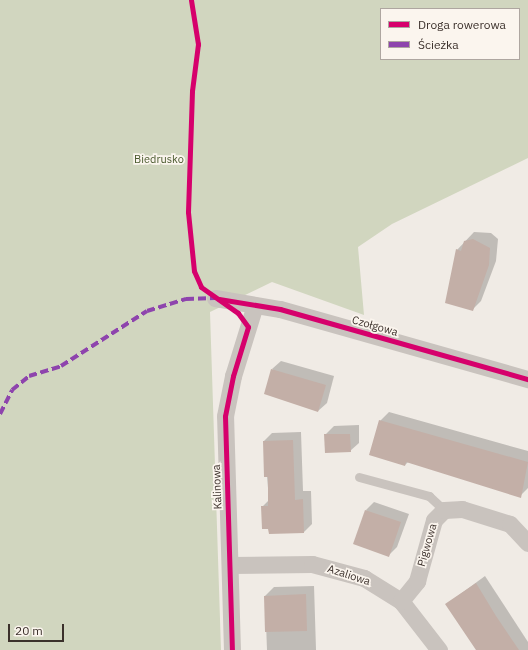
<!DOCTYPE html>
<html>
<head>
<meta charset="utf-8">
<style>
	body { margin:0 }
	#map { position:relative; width:528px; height:650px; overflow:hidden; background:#f0ebe5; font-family:"IBM Plex Sans",sans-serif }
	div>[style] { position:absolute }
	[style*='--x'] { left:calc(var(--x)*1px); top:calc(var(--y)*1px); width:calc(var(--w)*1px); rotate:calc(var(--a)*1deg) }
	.green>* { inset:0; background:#d1d6bf }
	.shadow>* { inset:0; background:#0003 }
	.building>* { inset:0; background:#c3afa7 }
	.lane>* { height:9px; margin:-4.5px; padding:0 4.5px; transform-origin:4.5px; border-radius:4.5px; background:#c9c3be }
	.street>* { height:17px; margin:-8.5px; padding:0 8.5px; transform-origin:8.5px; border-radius:8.5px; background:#c9c3be }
	.quiet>* { height:4px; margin-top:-2px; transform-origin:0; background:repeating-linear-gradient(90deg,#8e44ad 0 8px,transparent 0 12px) }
	.cycleway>* { height:5px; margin:-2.5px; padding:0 2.5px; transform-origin:2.5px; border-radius:2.5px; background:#d6006c }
	span { translate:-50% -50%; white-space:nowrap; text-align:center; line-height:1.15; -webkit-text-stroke:3.5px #fbf5ee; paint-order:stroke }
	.park-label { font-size:11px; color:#4a5a2e }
	.street-label { font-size:11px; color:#3b302b }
	.legend { position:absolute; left:380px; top:8px; width:140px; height:52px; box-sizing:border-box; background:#fbf5ee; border:1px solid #aea6a0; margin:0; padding:5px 7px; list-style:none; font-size:12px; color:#3b302b }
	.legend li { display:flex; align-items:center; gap:8px; height:20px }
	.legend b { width:20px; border:1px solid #aea6a0 }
	.scale { position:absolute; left:8px; top:624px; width:56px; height:18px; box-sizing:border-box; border:2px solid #3b302b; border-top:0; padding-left:5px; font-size:12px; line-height:14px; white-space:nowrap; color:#3b302b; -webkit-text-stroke:3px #fbf5ee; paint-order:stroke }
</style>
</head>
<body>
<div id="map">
	<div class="green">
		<i style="clip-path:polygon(evenodd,0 0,528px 0,528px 158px,392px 224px,358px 247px,364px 315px,272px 282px,210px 312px,221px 650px,0 650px,0 0,381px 9px,519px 9px,519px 59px,381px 59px,381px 9px)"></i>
	</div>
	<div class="shadow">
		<i style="clip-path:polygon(474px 232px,491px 233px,498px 239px,496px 261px,481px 301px,472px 310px,457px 250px)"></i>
		<i style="clip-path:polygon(281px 361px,334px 376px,327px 403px,318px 411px,272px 369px)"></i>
		<i style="clip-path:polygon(389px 412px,528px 451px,528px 488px,521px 495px,408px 462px,405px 465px,380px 421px)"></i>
		<i style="clip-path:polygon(359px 425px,359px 443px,350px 451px,325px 435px,334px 426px)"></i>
		<i style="clip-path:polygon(301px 432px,303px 491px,311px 491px,312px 524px,304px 532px,262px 507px,269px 500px,264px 441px,272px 433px)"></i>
		<i style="clip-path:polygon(374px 502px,409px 514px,397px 547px,389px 555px,366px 510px)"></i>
		<i style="clip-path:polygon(485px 576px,528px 642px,528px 650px,477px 650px,447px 604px)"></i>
		<i style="clip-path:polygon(314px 586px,316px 650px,267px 650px,265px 596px,274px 587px)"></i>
	</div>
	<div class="building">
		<i style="clip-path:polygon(473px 239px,490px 248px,489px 265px,473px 311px,445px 303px,456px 249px,461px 251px,464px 241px)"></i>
		<i style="clip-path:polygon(271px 369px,326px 385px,318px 412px,264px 394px)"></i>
		<i style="clip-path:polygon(379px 420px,528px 462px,521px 498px,406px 462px,405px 466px,369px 455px)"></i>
		<i style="clip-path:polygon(324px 434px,350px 434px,351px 452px,325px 453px)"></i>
		<i style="clip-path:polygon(293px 440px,295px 500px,303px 499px,304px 533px,269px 534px,268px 529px,262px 529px,261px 506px,268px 506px,268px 477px,264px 477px,263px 441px)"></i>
		<i style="clip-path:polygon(365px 510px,401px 522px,389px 557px,353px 544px)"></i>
		<i style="clip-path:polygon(476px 583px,496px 616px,519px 650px,476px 650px,445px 604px)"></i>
		<i style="clip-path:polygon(306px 594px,307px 631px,265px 632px,264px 596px)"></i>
	</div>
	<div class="lane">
		<i style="--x:359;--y:477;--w:73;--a:15.2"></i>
		<i style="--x:429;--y:496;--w:21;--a:43"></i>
	</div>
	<div class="street">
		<i style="--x:215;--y:298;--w:66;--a:9.6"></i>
		<i style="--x:280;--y:309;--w:258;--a:15.8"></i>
		<i style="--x:230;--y:565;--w:82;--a:-0.7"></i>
		<i style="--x:312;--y:564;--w:54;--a:15.1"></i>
		<i style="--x:364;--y:578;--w:44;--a:31.9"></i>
		<i style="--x:401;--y:601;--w:62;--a:52.2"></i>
		<i style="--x:401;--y:601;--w:26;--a:-51"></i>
		<i style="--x:417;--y:581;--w:63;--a:-74.4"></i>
		<i style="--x:434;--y:520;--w:14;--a:-45"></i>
		<i style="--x:444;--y:510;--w:18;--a:-3"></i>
		<i style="--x:462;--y:509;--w:50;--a:17.4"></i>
		<i style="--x:510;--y:524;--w:26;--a:47"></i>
		<i style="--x:232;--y:650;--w:234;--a:-91.7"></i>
		<i style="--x:225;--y:416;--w:41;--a:-78.7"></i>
		<i style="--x:233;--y:376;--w:74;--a:-72.8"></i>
	</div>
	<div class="quiet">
		<i style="--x:0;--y:414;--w:27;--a:-63"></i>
		<i style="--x:12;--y:390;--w:22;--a:-39"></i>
		<i style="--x:29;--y:376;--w:34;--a:-17"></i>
		<i style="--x:61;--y:366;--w:102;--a:-32.6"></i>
		<i style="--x:147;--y:311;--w:41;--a:-17.1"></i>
		<i style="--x:186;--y:299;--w:29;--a:-2"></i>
	</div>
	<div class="cycleway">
		<i style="--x:191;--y:0;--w:45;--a:81"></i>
		<i style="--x:198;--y:44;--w:47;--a:97.3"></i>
		<i style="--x:192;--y:91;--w:121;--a:91.9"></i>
		<i style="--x:188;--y:212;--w:59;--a:84.2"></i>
		<i style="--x:194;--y:271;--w:17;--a:66"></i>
		<i style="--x:201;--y:287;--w:45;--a:35.1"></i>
		<i style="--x:238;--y:313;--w:17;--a:54"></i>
		<i style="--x:248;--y:327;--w:51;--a:107"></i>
		<i style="--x:233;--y:376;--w:41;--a:101.3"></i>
		<i style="--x:225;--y:416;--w:234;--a:88.3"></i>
		<i style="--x:219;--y:299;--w:62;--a:9.3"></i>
		<i style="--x:280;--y:309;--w:258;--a:15.8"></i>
	</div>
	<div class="park-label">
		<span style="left:159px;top:159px">Biedrusko</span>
	</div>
	<div class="street-label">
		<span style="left:375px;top:326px;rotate:16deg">Czołgowa</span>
		<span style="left:217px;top:487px;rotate:-92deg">Kalinowa</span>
		<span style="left:427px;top:545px;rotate:-74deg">Pigwowa</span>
		<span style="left:349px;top:575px;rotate:18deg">Azaliowa</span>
	</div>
	<ul class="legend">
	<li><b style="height:5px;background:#d6006c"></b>Droga rowerowa</li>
	<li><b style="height:5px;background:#8e44ad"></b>Ścieżka</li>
	</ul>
	<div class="scale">20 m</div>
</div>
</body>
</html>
